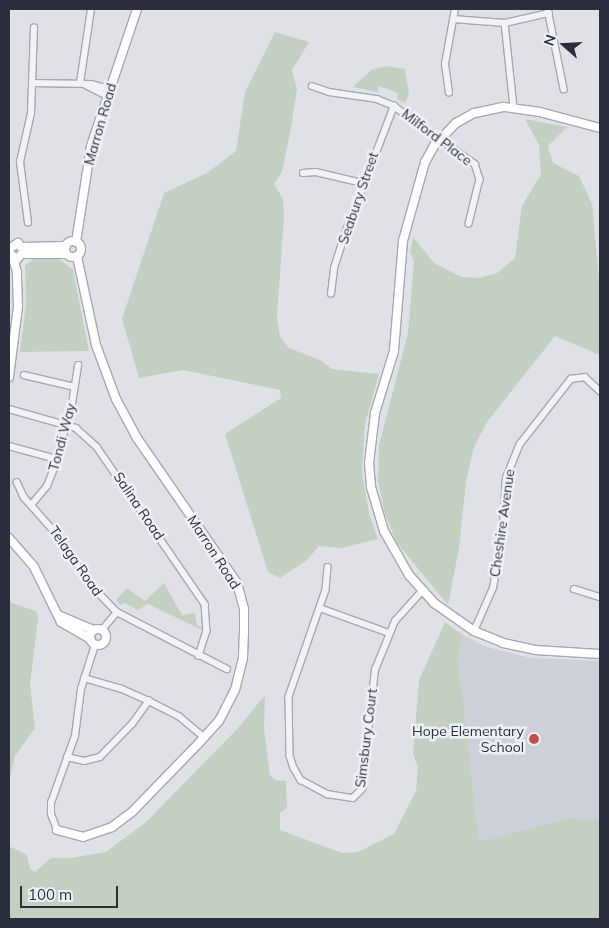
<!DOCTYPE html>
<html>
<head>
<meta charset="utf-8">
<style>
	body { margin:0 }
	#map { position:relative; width:609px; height:928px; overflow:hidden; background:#dfe1e7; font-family:Mulish,sans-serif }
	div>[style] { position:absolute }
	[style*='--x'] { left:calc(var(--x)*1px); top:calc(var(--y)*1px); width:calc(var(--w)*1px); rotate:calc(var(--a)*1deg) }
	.built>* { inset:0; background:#ced0d9 }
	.green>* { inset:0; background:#c3d0c1 }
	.roads { filter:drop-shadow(1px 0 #a5a8b1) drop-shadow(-1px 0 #a5a8b1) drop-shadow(0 1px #a5a8b1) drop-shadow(0 -1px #a5a8b1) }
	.street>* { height:5.5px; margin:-2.75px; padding:0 2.75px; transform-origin:2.75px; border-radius:2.75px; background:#f2f3f6 }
	.secondary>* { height:8px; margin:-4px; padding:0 4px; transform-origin:4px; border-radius:4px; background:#fff }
	.secondary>.ring { margin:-4px; padding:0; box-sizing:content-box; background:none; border:8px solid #fff; border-radius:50% }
	.dots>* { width:14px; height:14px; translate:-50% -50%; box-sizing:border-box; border:2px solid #eff0f5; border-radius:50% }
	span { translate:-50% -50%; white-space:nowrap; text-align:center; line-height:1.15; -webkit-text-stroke:5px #eff0f5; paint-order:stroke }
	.street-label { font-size:14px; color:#2a2e3d }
	.poi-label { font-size:14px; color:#2a2e3d }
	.right { translate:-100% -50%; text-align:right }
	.frame { position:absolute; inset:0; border:10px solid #2a2e3d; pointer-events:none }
	.north { position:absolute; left:539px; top:20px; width:50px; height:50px; -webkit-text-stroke:4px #eff0f5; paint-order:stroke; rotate:289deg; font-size:14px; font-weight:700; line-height:20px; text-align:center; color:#2a2e3d }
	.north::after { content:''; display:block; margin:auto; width:18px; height:22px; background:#2a2e3d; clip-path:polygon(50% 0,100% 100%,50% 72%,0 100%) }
	.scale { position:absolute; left:20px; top:886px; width:98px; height:22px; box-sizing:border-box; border:2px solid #2a2e3d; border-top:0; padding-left:6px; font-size:15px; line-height:18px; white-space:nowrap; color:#2a2e3d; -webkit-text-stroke:4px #eff0f5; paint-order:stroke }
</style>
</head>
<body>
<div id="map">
	<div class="built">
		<i style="clip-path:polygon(463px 635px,487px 647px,531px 658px,600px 661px,600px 819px,568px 818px,479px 843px,458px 657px)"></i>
	</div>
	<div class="green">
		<i style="clip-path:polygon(275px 32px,309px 42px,292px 70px,297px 89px,291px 128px,282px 172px,274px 184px,283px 199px,284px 216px,277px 317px,280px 337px,289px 348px,320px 360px,332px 369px,379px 374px,365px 424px,362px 473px,369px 513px,378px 539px,341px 548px,319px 546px,307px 560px,280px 578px,268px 572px,225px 434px,281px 398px,280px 390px,183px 370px,139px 378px,122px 319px,164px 193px,207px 173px,236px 151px,245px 92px)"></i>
		<i style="clip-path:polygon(386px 66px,405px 69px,409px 94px,405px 103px,397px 99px,398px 93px,379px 86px,377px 92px,353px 87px,371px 70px)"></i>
		<i style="clip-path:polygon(525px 119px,567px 127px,548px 146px,553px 163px,579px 176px,592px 204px,600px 291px,600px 355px,555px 336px,487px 422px,474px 447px,466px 481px,459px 548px,448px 605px,397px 543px,385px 514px,378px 481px,379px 445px,408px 333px,414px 260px,410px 252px,413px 237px,434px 263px,462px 277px,479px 278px,497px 273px,515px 258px,522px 206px,541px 174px,539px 145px)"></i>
		<i style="clip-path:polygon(34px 258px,58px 258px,73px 270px,89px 351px,20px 352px,26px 304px,25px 266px)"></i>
		<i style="clip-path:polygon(164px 583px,182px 615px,195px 613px,197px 626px,202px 627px,202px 630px,148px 604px,138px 610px,125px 603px,120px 605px,116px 600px,127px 588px,145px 601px)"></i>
		<i style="clip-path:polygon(9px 602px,36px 611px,38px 618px,30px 685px,35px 728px,15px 756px,9px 782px)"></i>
		<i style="clip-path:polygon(445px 622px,463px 635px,458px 657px,479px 842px,568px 818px,600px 819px,600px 919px,9px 919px,9px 846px,27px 855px,30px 869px,35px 872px,51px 858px,70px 858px,106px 852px,146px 822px,238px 728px,265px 695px,264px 729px,270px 775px,275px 780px,286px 781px,287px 808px,280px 813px,280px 830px,342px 853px,358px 852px,394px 834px,416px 791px,418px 767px,413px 754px,419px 680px)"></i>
	</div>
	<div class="roads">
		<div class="street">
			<i style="--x:548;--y:9;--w:82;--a:78.7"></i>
			<i style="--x:453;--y:19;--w:52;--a:4.4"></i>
			<i style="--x:505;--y:23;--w:45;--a:-12.8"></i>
			<i style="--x:505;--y:23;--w:84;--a:83.9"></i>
			<i style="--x:32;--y:83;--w:59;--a:1"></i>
			<i style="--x:91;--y:84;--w:20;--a:15"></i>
			<i style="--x:80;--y:83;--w:75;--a:-81.5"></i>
			<i style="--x:86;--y:85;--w:25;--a:27"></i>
			<i style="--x:312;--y:86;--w:18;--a:19"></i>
			<i style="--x:329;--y:92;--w:49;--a:8.3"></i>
			<i style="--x:377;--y:99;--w:18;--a:22"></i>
			<i style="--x:394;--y:106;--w:100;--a:35.6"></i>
			<i style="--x:475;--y:164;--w:16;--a:72"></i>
			<i style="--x:480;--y:179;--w:46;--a:103.7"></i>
			<i style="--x:449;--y:93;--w:29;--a:-98"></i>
			<i style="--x:445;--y:64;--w:56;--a:-79.7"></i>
			<i style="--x:303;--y:173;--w:13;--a:-4"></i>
			<i style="--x:316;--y:172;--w:48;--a:13.2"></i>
			<i style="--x:28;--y:223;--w:62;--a:-97.5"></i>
			<i style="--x:20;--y:162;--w:50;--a:-77.3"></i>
			<i style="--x:31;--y:113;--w:85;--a:-88"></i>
			<i style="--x:331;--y:294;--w:26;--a:-83"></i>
			<i style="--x:334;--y:268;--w:39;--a:-72"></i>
			<i style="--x:346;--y:231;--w:134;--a:-69"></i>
			<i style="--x:24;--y:375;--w:52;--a:13.2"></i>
			<i style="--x:9;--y:409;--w:70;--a:15.8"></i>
			<i style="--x:76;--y:428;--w:28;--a:42"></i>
			<i style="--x:97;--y:447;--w:191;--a:55.5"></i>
			<i style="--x:205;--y:604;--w:27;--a:86"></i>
			<i style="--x:207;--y:631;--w:26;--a:108"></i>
			<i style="--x:9;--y:446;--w:50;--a:15.2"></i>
			<i style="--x:17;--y:482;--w:17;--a:65"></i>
			<i style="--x:24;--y:497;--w:57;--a:48.5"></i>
			<i style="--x:62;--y:540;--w:52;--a:57.5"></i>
			<i style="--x:90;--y:584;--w:39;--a:46"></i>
			<i style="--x:117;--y:612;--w:124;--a:27.4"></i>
			<i style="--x:32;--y:504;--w:23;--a:-50"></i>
			<i style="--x:47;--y:486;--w:18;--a:-68"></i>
			<i style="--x:54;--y:469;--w:67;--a:-74.5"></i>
			<i style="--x:72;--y:404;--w:39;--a:-81"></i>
			<i style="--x:328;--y:567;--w:23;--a:95"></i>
			<i style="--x:326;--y:590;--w:113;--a:109.1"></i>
			<i style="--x:289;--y:697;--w:59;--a:89"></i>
			<i style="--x:290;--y:756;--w:13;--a:72"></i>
			<i style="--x:294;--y:768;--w:14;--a:60"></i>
			<i style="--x:301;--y:780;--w:30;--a:28"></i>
			<i style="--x:327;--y:794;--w:26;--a:9"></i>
			<i style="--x:353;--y:798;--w:13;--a:-45"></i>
			<i style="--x:362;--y:789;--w:120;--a:-83.8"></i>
			<i style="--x:375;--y:670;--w:53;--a:-67.8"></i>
			<i style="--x:395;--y:621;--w:42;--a:-47.9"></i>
			<i style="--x:574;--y:589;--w:27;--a:17"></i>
			<i style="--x:320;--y:608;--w:73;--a:19.9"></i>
			<i style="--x:102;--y:630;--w:23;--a:-50"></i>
			<i style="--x:474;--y:631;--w:47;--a:-66.2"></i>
			<i style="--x:493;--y:588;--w:51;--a:-79.8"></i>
			<i style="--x:502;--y:538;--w:60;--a:-86.2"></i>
			<i style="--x:506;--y:478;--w:37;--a:-68"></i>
			<i style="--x:520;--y:444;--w:83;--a:-51.9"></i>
			<i style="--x:571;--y:379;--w:14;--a:-8"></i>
			<i style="--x:585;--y:377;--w:21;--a:43"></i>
			<i style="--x:84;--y:678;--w:37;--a:16"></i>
			<i style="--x:120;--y:688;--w:32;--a:24"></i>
			<i style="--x:149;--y:701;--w:34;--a:27"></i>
			<i style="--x:179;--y:716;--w:33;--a:40"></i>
			<i style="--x:67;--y:757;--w:17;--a:13"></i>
			<i style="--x:84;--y:761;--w:16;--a:-14"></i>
			<i style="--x:100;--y:757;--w:46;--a:-45.9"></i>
			<i style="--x:132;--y:724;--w:29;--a:-54"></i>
			<i style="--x:57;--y:830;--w:17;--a:-111"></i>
			<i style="--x:51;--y:814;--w:11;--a:-90"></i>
			<i style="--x:51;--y:803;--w:71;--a:-70.3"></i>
			<i style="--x:75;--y:736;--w:47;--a:-82.7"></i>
			<i style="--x:81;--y:689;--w:46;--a:-72.3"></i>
		</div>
		<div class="secondary">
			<i style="--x:600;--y:128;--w:62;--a:-165.1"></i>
			<i style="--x:540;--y:112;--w:37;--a:-172"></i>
			<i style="--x:503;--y:107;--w:30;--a:168"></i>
			<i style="--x:474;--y:113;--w:21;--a:151"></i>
			<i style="--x:456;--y:123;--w:32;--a:134"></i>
			<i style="--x:434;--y:146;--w:18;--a:119"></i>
			<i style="--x:425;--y:162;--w:82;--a:105.6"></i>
			<i style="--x:403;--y:241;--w:110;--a:94.7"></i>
			<i style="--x:394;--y:351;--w:65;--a:107"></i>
			<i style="--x:375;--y:413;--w:50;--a:96.8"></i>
			<i style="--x:369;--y:463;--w:24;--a:85"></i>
			<i style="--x:371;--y:487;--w:46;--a:73.5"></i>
			<i style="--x:384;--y:531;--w:51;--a:60.4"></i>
			<i style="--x:409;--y:575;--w:38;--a:48"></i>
			<i style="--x:434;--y:603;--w:49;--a:35"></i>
			<i style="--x:474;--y:631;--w:31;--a:22"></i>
			<i style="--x:503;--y:643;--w:33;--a:12"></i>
			<i style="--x:535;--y:650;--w:65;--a:3.5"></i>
			<i class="ring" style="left:65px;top:241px;width:8px;height:8px"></i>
			<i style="--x:76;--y:242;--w:97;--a:-81.1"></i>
			<i style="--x:91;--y:146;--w:145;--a:-71.4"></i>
			<i style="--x:23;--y:247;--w:43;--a:-1.3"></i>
			<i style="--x:9;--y:249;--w:11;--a:-34"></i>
			<i style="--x:18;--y:243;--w:10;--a:53"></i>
			<i style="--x:24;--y:251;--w:11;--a:131"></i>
			<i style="--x:17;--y:259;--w:10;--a:-143"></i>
			<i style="--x:24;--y:254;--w:42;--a:0"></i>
			<i style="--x:9;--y:377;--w:71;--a:-82.7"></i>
			<i style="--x:18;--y:307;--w:35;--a:-92"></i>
			<i style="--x:17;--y:272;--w:15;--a:-106"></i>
			<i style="--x:9;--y:538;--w:38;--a:49"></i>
			<i style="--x:34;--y:567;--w:61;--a:63.9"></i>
			<i style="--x:61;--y:622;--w:34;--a:30"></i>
			<i style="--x:58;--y:615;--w:39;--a:23"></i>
			<i class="ring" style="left:90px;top:629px;width:8px;height:8px"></i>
			<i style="--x:57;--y:830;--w:27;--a:15"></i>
			<i style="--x:83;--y:837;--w:31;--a:-19"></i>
			<i style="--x:112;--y:827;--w:26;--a:-37"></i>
			<i style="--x:133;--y:811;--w:93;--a:-45.9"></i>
			<i style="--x:198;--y:744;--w:31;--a:-48"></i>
			<i style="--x:219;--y:721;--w:35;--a:-63"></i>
			<i style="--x:235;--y:690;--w:33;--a:-76"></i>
			<i style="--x:243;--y:658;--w:24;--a:-88"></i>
			<i style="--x:244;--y:634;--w:25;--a:-90"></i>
			<i style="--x:244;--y:609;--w:27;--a:-105"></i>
			<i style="--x:237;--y:583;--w:176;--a:-124.6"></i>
			<i style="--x:137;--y:438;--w:44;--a:-118.3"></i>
			<i style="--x:116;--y:399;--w:58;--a:-110.3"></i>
			<i style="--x:96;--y:345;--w:91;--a:-102.1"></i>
		</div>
	</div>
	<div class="dots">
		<i style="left:534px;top:739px;background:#c24f50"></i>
	</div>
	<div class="street-label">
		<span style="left:100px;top:124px;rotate:-74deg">Marron Road</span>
		<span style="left:437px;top:137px;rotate:37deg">Milford Place</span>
		<span style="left:358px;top:198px;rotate:-71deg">Seabury Street</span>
		<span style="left:62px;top:437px;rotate:-75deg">Tondi Way</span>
		<span style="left:139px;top:506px;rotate:56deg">Salina Road</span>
		<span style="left:502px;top:523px;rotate:-82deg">Cheshire Avenue</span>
		<span style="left:214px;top:552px;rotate:57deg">Marron Road</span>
		<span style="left:76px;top:561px;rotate:55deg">Telaga Road</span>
		<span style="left:366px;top:738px;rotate:-83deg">Simsbury Court</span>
	</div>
	<div class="poi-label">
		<span class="right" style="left:524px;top:739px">Hope Elementary<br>School</span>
	</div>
	<div class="frame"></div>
	<div class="north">N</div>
	<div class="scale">100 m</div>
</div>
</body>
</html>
